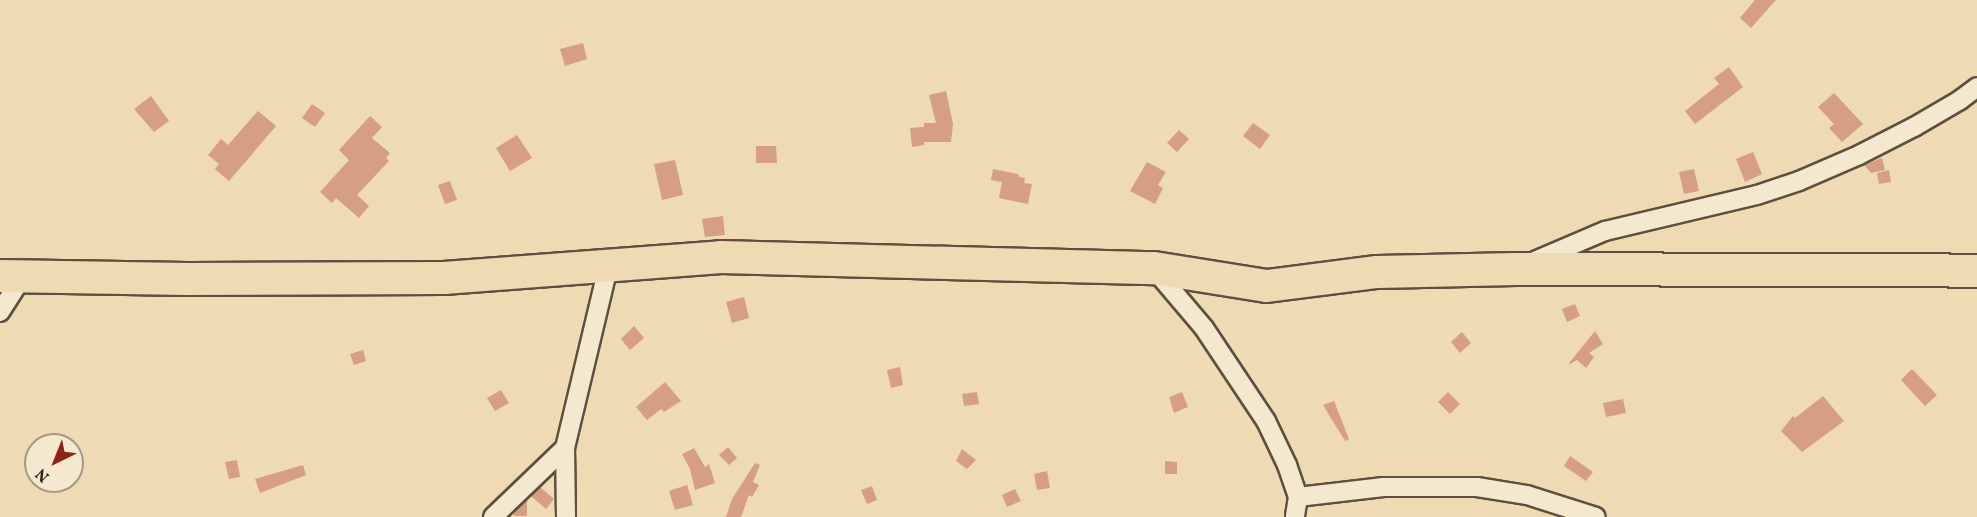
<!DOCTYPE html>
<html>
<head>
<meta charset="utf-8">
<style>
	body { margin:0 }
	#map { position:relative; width:1977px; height:517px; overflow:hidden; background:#eedbb4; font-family:Vollkorn,serif }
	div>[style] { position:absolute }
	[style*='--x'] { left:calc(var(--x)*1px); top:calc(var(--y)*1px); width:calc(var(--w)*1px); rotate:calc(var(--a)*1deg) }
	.building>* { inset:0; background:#d69e82 }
	.roads { filter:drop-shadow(2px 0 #5d5040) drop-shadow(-2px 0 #5d5040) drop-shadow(0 2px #5d5040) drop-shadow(0 -2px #5d5040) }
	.street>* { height:18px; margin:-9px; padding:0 9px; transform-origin:9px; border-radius:9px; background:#f4e8ce }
	.highway>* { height:32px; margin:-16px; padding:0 16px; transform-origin:16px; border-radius:16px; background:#eedbb4 }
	span { translate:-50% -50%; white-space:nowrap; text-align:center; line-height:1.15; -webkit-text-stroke:4.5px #f4e8ce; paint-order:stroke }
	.north { position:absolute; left:24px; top:433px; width:60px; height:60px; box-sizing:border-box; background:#f4e8ce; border:2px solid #a49986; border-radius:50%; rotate:223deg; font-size:16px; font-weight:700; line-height:24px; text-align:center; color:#2d2219 }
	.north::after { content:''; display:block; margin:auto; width:21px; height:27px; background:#8f2418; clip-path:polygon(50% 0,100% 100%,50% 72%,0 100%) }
</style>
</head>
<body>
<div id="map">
	<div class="building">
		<i style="clip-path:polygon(1755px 0,1776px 0,1751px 28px,1740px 18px)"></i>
		<i style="clip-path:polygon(583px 43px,587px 59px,565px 66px,560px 49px)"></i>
		<i style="clip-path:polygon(1729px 67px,1743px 87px,1695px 124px,1685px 111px,1719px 84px,1714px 78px)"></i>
		<i style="clip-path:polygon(946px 91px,953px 124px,951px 142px,924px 142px,924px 145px,912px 147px,910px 128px,924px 127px,924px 123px,936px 123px,929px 95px)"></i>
		<i style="clip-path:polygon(1834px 93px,1863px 124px,1842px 142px,1829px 128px,1834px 124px,1818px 107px)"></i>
		<i style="clip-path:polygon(151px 96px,169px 121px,154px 132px,134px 109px)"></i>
		<i style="clip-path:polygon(312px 104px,325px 113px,315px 127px,302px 118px)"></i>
		<i style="clip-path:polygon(258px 111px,276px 126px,229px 181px,215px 169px,219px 164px,208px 155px,221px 139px,228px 145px)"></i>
		<i style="clip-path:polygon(370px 116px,382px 127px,372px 138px,390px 153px,386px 158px,389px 161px,357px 195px,369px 206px,359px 218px,336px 198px,332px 203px,320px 192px,349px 160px,339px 150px)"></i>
		<i style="clip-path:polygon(1253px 123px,1270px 135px,1260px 149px,1243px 136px)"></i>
		<i style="clip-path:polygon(1179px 130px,1189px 139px,1177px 152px,1167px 143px)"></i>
		<i style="clip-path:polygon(517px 135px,532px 158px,510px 171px,496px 148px)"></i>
		<i style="clip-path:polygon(756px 146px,776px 146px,777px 163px,756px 163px)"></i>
		<i style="clip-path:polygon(1753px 152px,1762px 174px,1745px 182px,1736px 159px)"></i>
		<i style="clip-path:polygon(1882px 158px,1885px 170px,1871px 173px,1864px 165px)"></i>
		<i style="clip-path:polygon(675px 160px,683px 195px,662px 200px,654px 164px)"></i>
		<i style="clip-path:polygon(1147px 162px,1166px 172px,1158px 185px,1163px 188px,1155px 204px,1130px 191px)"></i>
		<i style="clip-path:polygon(993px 169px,1018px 174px,1019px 177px,1025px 178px,1024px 183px,1032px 184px,1028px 204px,999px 198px,1002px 182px,991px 180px)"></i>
		<i style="clip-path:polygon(1694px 169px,1699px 191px,1684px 194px,1679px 172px)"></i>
		<i style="clip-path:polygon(1889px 170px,1891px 182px,1879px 184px,1877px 173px)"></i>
		<i style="clip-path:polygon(450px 181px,457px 200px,445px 204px,438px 185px)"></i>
		<i style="clip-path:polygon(723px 216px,725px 235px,705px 237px,702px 219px)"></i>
		<i style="clip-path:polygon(744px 297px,749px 318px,732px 323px,726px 302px)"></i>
		<i style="clip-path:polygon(1575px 304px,1580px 316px,1567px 322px,1562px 309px)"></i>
		<i style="clip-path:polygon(634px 326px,644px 338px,630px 350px,621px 339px)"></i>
		<i style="clip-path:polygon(1595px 331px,1603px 344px,1589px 353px,1594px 357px,1586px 368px,1577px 360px,1570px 364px,1569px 363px)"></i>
		<i style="clip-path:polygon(1462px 332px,1471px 343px,1460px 353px,1451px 342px)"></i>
		<i style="clip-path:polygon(363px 350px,366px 361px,354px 365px,350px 354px)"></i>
		<i style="clip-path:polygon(900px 367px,903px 385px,891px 388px,887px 370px)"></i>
		<i style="clip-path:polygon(1912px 369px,1937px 395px,1925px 406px,1901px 380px)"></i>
		<i style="clip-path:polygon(665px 382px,681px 401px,664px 412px,661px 409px,647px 420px,636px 407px)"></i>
		<i style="clip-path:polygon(501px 390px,509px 403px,495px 411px,487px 398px)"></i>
		<i style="clip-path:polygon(977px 392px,979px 404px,964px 406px,962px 394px)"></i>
		<i style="clip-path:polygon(1182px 392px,1188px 407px,1174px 413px,1169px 397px)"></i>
		<i style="clip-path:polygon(1448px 392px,1460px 404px,1450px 414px,1438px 402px)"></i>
		<i style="clip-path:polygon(1823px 396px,1844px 421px,1802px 452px,1781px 431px,1793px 416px,1795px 418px)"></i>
		<i style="clip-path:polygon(1623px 399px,1626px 413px,1606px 417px,1603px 403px)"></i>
		<i style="clip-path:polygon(1334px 401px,1349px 439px,1345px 441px,1323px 405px)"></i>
		<i style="clip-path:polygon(728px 447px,737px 458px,729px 465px,719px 455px)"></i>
		<i style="clip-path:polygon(694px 448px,705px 467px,709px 464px,715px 483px,695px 490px,690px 469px,682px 454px)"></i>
		<i style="clip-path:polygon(962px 449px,976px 460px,967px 469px,956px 461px)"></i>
		<i style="clip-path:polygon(1570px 456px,1593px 472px,1586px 481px,1564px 466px)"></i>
		<i style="clip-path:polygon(237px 460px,240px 477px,229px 479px,225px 462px)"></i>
		<i style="clip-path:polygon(1165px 461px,1177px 462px,1177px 474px,1165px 474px)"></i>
		<i style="clip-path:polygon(755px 463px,760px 465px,753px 482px,759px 485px,752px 497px,749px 495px,741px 517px,726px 517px,732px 499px)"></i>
		<i style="clip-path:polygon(303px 465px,306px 475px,260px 493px,255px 479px)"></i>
		<i style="clip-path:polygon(1047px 471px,1050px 488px,1037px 490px,1034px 474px)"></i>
		<i style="clip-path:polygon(687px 485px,693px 505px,675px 510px,669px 491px)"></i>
		<i style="clip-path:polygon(872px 486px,877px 500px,867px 504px,861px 490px)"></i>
		<i style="clip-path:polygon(540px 487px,554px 499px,546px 509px,531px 496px)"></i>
		<i style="clip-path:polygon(1015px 489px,1021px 501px,1007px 507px,1002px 495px)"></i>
		<i style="clip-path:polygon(527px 500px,527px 516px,514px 516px,514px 512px)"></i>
	</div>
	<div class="roads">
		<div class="street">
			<i style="--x:1530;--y:263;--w:82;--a:-23.1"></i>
			<i style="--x:1605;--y:231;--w:156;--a:-13.3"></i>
			<i style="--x:1757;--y:195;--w:44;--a:-18.4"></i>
			<i style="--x:1799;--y:181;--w:65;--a:-23.4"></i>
			<i style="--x:1859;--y:155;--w:62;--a:-27"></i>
			<i style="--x:1914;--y:127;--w:53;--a:-30.4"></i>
			<i style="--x:1960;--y:100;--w:21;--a:-37"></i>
			<i style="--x:1154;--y:269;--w:77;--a:49.7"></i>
			<i style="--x:1204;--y:328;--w:112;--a:56.3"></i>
			<i style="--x:1266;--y:421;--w:49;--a:64.5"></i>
			<i style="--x:1287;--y:465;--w:34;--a:71"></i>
			<i style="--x:1298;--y:497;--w:20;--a:99"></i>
			<i style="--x:0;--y:312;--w:43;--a:-57.4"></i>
			<i style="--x:1298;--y:497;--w:86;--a:-6.7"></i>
			<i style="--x:1383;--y:487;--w:94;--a:0"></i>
			<i style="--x:1477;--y:487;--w:51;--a:9.1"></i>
			<i style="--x:1527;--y:495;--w:72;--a:17.7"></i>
			<i style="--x:493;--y:517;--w:100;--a:-43.8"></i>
			<i style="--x:566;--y:517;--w:69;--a:-90.8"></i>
			<i style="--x:565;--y:448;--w:189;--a:-76.6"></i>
		</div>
		<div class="highway">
			<i style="--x:0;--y:276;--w:187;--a:0.9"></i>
			<i style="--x:187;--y:279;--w:257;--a:-0.2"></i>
			<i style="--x:444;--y:278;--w:278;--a:-4.3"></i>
			<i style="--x:721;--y:257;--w:433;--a:1.5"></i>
			<i style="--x:1154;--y:268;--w:114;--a:9.1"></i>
			<i style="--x:1267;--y:286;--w:111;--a:-7.3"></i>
			<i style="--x:1377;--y:272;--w:139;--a:-1.2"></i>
			<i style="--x:1516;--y:269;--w:461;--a:0.2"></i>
		</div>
	</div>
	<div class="north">N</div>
</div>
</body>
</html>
